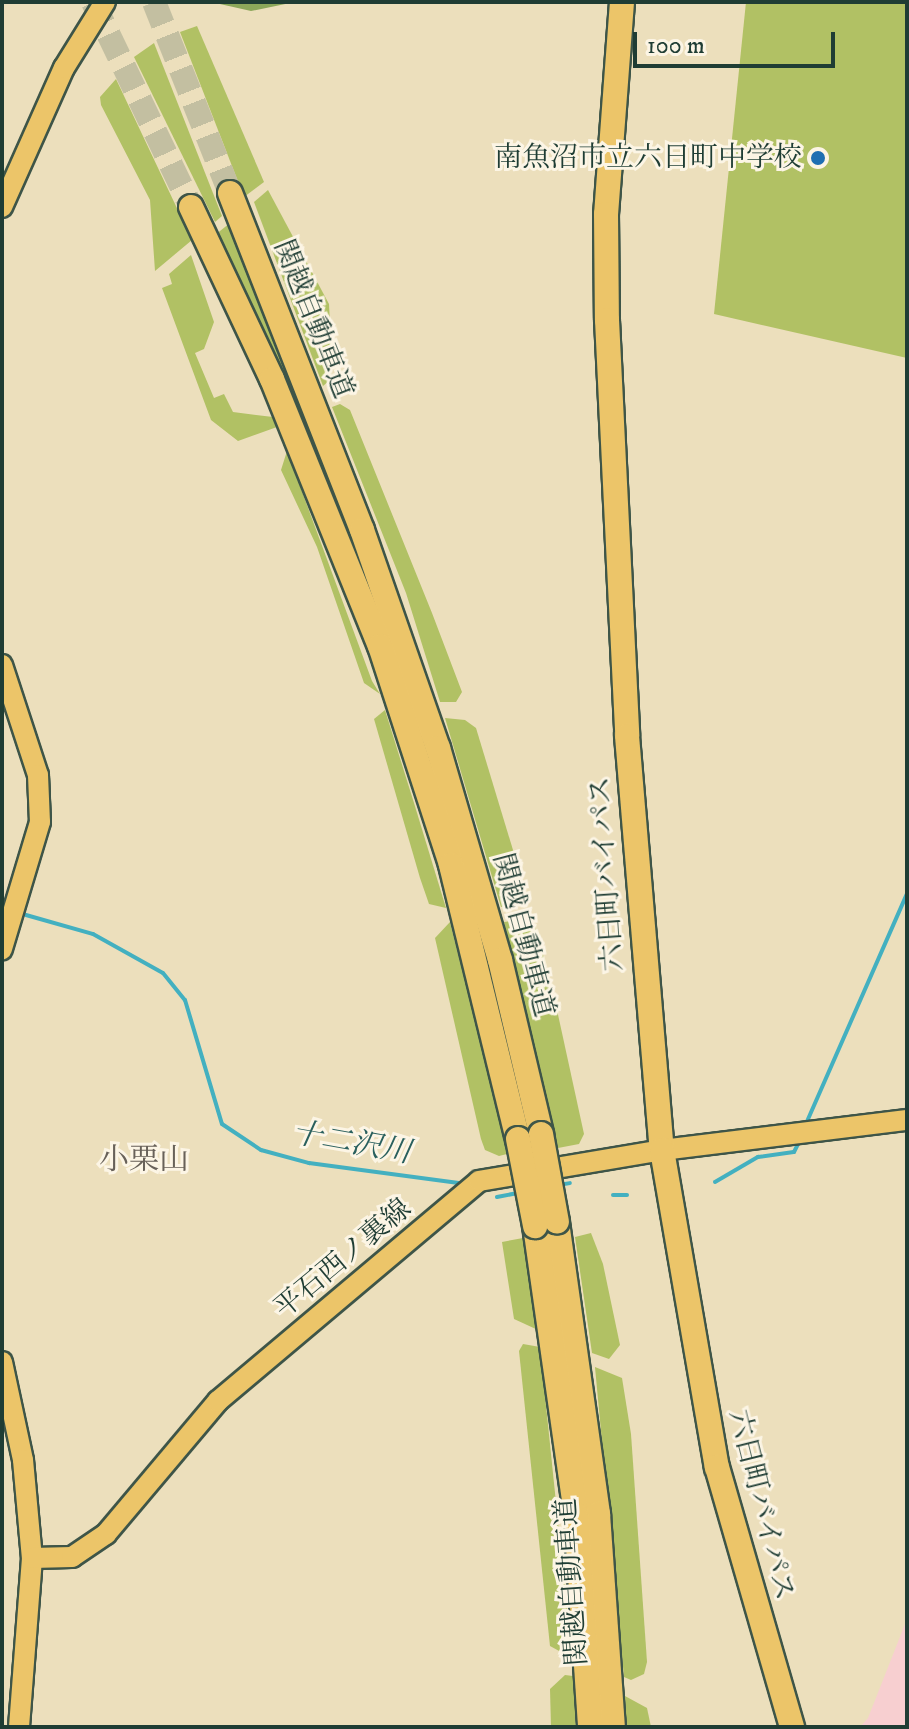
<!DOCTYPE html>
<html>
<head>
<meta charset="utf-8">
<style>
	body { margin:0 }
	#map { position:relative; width:909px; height:1729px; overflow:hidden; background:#ecdfbc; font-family:"IM FELL DW Pica","Noto Serif JP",serif }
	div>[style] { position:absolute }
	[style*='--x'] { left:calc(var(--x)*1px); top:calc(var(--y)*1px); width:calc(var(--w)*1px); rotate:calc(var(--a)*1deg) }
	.built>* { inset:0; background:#f7cfd0 }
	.green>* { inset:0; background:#b1c164 }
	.forest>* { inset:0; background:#8ca75a }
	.stream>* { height:4px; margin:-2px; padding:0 2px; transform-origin:2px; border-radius:2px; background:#43b0c0 }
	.highway-tunnel>* { height:24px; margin-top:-12px; transform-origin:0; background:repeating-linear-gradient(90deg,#c3bfa1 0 24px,transparent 0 36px) }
	.roads { filter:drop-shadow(2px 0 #3e5548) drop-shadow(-2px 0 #3e5548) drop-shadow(0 2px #3e5548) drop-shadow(0 -2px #3e5548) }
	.major>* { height:20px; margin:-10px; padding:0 10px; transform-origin:10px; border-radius:10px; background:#ecc569 }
	.highway>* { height:24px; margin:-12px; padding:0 12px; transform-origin:12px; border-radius:12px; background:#ecc569 }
	.bridges { filter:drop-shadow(2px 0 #3e5548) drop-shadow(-2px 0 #3e5548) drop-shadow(0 2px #3e5548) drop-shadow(0 -2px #3e5548) }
	.highway-bridge>* { height:24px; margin:-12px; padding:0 12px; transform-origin:12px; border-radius:12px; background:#ecc569 }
	.dots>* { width:22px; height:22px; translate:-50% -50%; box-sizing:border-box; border:4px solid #fcf5e5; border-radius:50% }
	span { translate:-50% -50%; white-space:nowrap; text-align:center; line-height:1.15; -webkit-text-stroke:6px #fcf5e5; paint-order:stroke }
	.poi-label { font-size:28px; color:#1f3d34 }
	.right { translate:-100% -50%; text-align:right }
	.street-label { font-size:28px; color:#1f3d34 }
	.water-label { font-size:30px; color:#2a605e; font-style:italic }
	.neighbourhood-label { font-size:30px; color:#686159 }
	.frame { position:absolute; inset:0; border:4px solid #1f3d34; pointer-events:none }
	.scale { position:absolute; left:633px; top:32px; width:202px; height:36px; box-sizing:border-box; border:4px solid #1f3d34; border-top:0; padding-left:10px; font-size:24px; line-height:28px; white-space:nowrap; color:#1f3d34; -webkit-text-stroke:6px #fcf5e5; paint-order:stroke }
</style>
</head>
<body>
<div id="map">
	<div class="built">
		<i style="clip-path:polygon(907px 1619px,907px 1727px,860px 1727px,868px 1718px)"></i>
	</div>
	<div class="green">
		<i style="clip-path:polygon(746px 2px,907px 2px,907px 358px,714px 314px)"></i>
		<i style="clip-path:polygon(197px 26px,264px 182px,244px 197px,180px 32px)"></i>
		<i style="clip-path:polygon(154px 43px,222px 216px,215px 222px,134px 57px)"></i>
		<i style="clip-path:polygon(116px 79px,192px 240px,155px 271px,150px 200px,101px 105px,100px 97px)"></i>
		<i style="clip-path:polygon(268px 190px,329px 304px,332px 363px,330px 380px,323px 386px,254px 202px)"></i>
		<i style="clip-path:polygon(230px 223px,301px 403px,296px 407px,215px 235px)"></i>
		<i style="clip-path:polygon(191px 255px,214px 322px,204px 349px,195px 353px,214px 398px,224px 394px,233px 412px,273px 417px,277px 427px,238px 441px,211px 420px,162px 288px,172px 284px,169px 274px)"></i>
		<i style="clip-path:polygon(340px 404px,350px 410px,432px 613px,462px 692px,456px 702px,440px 702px,406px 593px,332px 407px)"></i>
		<i style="clip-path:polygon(287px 451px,372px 681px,380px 694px,364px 683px,317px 547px,281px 470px)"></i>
		<i style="clip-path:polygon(385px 710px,414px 803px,446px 908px,429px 904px,420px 878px,374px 719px)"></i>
		<i style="clip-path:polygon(445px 718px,465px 720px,476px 728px,526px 893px,520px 902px,501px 907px)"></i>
		<i style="clip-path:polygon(521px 920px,535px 926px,552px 987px,584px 1134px,579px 1144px,558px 1148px,504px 922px)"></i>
		<i style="clip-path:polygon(450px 922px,501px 1122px,507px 1154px,499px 1156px,485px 1150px,481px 1139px,435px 938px)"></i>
		<i style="clip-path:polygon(591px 1233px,603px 1264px,620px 1345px,609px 1359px,592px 1353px,575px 1237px)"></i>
		<i style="clip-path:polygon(523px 1238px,538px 1330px,514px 1319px,502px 1242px)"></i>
		<i style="clip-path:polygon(523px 1344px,540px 1347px,572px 1658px,550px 1646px,519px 1351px)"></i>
		<i style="clip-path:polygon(595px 1367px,622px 1378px,631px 1434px,647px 1662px,644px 1674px,631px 1680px,624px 1677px)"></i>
		<i style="clip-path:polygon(565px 1675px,573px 1676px,576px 1727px,551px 1727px,550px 1689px)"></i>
		<i style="clip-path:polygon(625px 1696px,647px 1708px,651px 1727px,626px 1727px)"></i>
	</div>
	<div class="forest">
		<i style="clip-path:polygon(211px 2px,295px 2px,251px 11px)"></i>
	</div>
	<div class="stream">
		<i style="--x:2;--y:905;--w:2;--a:0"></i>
		<i style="--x:26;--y:915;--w:70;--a:15.8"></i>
		<i style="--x:93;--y:934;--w:80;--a:29.1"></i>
		<i style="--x:163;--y:973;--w:35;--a:51"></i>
		<i style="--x:185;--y:1000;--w:129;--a:73.4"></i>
		<i style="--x:222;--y:1124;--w:47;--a:33.7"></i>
		<i style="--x:261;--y:1150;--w:50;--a:15.2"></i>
		<i style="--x:309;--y:1163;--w:151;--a:7.6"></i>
		<i style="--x:805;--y:1126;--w:253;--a:-66.3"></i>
		<i style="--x:715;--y:1182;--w:50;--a:-30.2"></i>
		<i style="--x:758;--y:1157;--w:36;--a:-8"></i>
		<i style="--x:794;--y:1152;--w:11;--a:-63"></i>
		<i style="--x:558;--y:1185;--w:12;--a:-9"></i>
		<i style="--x:613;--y:1195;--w:14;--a:0"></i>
		<i style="--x:497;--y:1197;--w:21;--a:-11"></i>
	</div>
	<div class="highway-tunnel">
		<i style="--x:93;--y:2;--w:227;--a:64.4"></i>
		<i style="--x:154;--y:2;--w:206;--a:68.3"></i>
	</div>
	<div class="roads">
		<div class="major">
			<i style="--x:2;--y:207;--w:152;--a:-66"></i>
			<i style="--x:64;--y:68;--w:78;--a:-58.2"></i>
			<i style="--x:2;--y:665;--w:116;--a:71.9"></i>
			<i style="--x:38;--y:775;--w:47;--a:87.6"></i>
			<i style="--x:40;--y:822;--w:133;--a:106.7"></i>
			<i style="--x:2;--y:1362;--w:100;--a:77.9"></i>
			<i style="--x:23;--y:1460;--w:98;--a:84.8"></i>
			<i style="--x:32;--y:1558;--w:169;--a:94.4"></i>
			<i style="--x:32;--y:1558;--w:40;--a:-1.4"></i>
			<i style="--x:72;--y:1557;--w:41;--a:-34.1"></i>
			<i style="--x:106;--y:1534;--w:174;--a:-49.9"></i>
			<i style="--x:218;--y:1401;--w:341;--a:-40.1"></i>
			<i style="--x:479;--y:1181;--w:186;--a:-9.6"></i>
			<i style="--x:662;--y:1150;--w:247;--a:-7"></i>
		</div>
		<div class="highway">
			<i style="--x:622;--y:2;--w:213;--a:94.3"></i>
			<i style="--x:606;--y:214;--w:106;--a:89.5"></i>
			<i style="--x:607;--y:320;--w:416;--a:87.2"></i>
			<i style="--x:627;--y:736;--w:415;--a:85.2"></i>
			<i style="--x:662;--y:1150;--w:322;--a:80.2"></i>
			<i style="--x:717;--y:1467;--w:271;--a:73.9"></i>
			<i style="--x:230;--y:193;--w:362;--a:68.6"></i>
			<i style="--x:362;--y:530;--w:231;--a:70.8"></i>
			<i style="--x:438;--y:748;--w:221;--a:73.7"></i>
			<i style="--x:500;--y:960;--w:179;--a:76.7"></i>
			<i style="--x:191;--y:207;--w:190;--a:64.8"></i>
			<i style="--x:272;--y:379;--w:288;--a:68"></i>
			<i style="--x:380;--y:646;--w:230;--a:72"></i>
			<i style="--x:451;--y:865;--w:282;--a:76.3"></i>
			<i style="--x:557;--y:1222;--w:295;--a:82"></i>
			<i style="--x:598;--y:1514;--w:214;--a:86"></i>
			<i style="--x:535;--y:1226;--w:292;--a:81.9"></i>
			<i style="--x:576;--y:1515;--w:212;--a:86.2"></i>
		</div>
	</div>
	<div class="bridges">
		<div class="highway-bridge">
			<i style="--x:541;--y:1134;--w:89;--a:79.7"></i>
			<i style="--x:518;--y:1139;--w:89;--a:78.9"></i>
		</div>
	</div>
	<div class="dots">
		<i style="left:818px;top:158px;background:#1f6fb2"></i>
	</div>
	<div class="poi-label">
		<span class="right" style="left:802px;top:158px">南魚沼市立六日町中学校</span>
	</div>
	<div class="street-label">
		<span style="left:313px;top:319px;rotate:68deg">関越自動車道</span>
		<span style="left:607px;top:874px;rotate:-94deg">六日町バイパス</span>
		<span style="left:523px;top:935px;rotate:75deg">関越自動車道</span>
		<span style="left:343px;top:1259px;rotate:-40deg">平石西ノ裏線</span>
		<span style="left:761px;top:1505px;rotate:76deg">六日町バイパス</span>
		<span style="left:572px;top:1582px;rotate:-94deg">関越自動車道</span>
	</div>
	<div class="water-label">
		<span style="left:351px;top:1144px;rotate:10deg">十二沢川</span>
	</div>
	<div class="neighbourhood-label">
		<span style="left:144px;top:1161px">小栗山</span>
	</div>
	<div class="frame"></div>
	<div class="scale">100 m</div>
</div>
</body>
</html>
